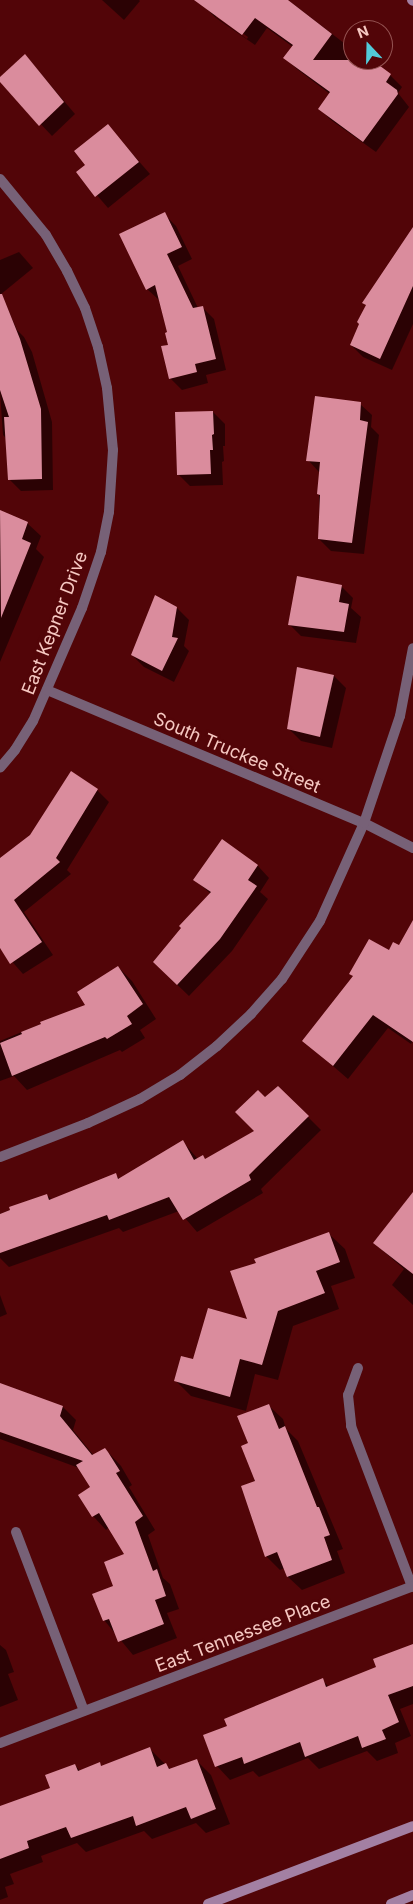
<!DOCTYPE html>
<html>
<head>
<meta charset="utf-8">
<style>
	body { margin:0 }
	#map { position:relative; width:413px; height:1904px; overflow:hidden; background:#520508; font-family:Inter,sans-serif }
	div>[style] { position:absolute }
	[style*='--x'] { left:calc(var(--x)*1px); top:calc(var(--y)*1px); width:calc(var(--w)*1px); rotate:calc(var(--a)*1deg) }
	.shadow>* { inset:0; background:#0007 }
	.building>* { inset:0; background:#da8c9d }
	.street>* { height:10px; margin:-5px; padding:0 5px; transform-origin:5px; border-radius:5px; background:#776177 }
	.secondary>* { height:10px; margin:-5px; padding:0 5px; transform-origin:5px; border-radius:5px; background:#a380a3 }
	span { translate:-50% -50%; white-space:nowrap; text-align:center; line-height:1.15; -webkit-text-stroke:5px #520508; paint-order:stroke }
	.street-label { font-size:18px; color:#f6c8c2 }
	.north { position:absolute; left:343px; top:20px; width:50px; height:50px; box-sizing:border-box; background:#520508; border:1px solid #945352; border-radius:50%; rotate:339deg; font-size:14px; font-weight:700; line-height:20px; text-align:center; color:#f6c8c2 }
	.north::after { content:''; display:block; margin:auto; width:18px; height:22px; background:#52cbd9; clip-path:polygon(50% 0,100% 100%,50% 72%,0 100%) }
</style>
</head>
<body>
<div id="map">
	<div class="shadow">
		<i style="clip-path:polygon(102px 0,139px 0,140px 1px,124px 20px)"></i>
		<i style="clip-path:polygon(evenodd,208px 0,288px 0,353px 50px,353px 60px,368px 60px,390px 75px,402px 87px,398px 93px,409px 107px,376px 152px,331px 120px,320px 109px,330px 94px,297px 69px,285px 58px,293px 47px,267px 28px,255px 45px,216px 18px,204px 6px,208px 0,216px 14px,248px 37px,247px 39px,216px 17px,216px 14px)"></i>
		<i style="clip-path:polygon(25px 55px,75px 114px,52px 136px,0 81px)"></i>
		<i style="clip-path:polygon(108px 126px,150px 174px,108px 208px,77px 172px,86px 165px)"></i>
		<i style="clip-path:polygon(164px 214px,176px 226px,192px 259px,178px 266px,198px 308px,202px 307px,214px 319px,226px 370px,206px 375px,208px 383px,182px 390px,170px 378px,168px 333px,159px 300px,147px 289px)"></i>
		<i style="clip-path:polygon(413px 229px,413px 324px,392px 370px,363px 357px,351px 345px)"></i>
		<i style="clip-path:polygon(19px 252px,33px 268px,0 295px,0 260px)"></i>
		<i style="clip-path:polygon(0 299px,6px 305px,17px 330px,24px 337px,32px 352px,52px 422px,53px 490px,21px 491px,9px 479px,6px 438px,3px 435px,0 392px)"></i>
		<i style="clip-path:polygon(360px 404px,372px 415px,371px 427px,379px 435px,364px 554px,331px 551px,319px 539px,319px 472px,308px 460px)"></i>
		<i style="clip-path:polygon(213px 412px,225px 424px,225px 446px,223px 446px,224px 461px,222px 462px,223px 485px,190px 486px,178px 474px)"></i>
		<i style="clip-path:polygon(0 512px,27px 523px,41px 536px,36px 549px,44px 557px,0 662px)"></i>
		<i style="clip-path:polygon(341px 586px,353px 598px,351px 608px,361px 617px,356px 643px,301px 636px,289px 624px)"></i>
		<i style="clip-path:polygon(177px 608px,189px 620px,184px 646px,189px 651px,174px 682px,144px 667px,132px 655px)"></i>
		<i style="clip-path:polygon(298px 668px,334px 676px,346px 688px,332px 748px,301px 741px,289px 729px)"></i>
		<i style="clip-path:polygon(72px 773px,97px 790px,109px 802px,67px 870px,71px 874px,24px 912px,53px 955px,23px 974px,0 948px,0 861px,31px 836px)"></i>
		<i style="clip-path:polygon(222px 841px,258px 866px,269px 878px,260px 892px,268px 899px,232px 951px,189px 996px,166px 974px,211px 894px,194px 879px)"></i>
		<i style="clip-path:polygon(413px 922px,413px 1040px,411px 1044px,388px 1028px,348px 1079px,304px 1041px,354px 977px,351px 974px,399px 947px)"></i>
		<i style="clip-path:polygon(118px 967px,132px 981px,156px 1019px,140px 1030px,145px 1038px,122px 1052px,120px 1050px,27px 1090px,14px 1076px,0 1081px,0 1041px,87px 1005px)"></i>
		<i style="clip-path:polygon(278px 1087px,321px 1130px,261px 1189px,263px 1193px,197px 1232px,179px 1211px,123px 1232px,119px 1228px,9px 1267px,0 1258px,0 1214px,47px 1195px,52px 1200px,115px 1175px,120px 1179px,183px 1142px,198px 1159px,203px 1157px,206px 1160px,256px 1131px)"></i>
		<i style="clip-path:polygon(413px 1204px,413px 1305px,392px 1285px,404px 1269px,374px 1243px)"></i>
		<i style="clip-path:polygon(329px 1234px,345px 1249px,355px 1278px,331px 1286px,339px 1309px,293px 1326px,278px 1380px,255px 1374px,246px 1411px,191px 1396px,176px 1381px,249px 1321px,257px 1263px)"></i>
		<i style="clip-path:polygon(0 1295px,7px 1314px,0 1317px)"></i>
		<i style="clip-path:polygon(1px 1384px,63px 1407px,76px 1420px,73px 1430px,94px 1456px,105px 1449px,121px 1466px,132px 1485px,129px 1487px,155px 1530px,148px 1535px,163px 1578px,170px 1584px,179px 1609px,167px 1613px,177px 1638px,133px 1655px,104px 1620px,126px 1555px,109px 1527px,106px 1530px,93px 1516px,92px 1488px,79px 1468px,0 1439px)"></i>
		<i style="clip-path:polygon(269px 1406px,283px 1419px,286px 1429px,298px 1441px,343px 1549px,337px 1551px,345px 1573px,302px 1590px,288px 1577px,285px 1568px,280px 1570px,266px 1556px,249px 1444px)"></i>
		<i style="clip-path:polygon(0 1645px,6px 1650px,14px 1672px,8px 1674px,18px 1700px,0 1707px)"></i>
		<i style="clip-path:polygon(413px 1649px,413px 1704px,400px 1709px,411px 1736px,395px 1743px,398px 1753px,377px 1761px,367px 1751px,319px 1769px,308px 1758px,259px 1777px,253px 1771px,230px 1780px,217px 1766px,229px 1726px,322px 1680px,329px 1687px,378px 1668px)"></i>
		<i style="clip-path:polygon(150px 1749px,171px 1770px,197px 1761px,211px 1775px,230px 1824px,206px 1833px,196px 1823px,152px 1839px,144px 1831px,86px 1852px,77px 1843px,41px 1856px,43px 1862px,10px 1874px,14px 1884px,5px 1887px,8px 1897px,0 1900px,0 1807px,51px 1789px,75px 1765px,80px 1771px,100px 1764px,102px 1767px)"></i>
	</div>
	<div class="building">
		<i style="clip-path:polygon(194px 0,288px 0,332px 34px,313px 60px,372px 60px,391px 74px,386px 82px,397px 90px,398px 94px,363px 142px,318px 109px,330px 92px,283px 58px,293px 45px,255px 18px,242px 35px)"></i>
		<i style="clip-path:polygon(25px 54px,64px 102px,39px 126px,0 82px,0 77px)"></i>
		<i style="clip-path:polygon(108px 124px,139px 162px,95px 197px,76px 172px,85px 165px,74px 151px)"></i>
		<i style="clip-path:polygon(165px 212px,182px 247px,167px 254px,193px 308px,203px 306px,216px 359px,195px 364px,197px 372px,169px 379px,161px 346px,168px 345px,165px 333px,167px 332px,155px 285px,146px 290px,119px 234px)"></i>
		<i style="clip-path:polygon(413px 227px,413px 286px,380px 359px,350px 345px,359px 324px,357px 322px,366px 305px,362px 303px)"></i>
		<i style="clip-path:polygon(0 294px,2px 294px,20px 339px,41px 409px,42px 479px,8px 480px,4px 417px,9px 417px,0 390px)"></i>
		<i style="clip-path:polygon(315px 396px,361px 402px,360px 420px,368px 422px,352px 543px,318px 539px,320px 495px,317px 494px,320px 462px,306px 461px)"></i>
		<i style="clip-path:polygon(213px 411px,214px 434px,212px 435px,213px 450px,210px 450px,211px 474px,177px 475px,175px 412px)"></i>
		<i style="clip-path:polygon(0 510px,28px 522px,22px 539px,31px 543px,1px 618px)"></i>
		<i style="clip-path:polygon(297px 576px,342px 585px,339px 602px,349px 604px,344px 632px,288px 625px)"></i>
		<i style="clip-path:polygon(155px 595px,177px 607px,172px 637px,178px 638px,162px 671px,131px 655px)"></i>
		<i style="clip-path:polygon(297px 667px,334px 675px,320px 737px,287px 729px)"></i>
		<i style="clip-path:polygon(71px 771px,98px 789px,56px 858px,60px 862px,14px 900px,42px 942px,10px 964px,0 948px,0 858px,30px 835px)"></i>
		<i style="clip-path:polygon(222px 839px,258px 865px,248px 880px,257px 886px,220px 939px,177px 985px,153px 962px,181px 928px,179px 926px,211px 892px,193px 880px)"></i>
		<i style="clip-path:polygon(413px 920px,413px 1042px,373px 1015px,333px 1066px,302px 1041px,353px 976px,349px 974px,369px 939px,389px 950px,393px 942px,399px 945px)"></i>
		<i style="clip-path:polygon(118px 966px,143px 1004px,127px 1016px,132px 1024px,107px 1039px,105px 1037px,12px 1076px,0 1043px,22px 1034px,21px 1032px,41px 1024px,40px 1022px,85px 1005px,77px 992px)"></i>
		<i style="clip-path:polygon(278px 1086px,309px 1116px,249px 1175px,251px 1180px,183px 1220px,169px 1197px,109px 1220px,107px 1215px,0 1253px,0 1214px,10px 1210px,9px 1207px,47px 1194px,49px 1200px,116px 1173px,118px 1179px,183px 1140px,194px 1160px,203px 1155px,205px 1159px,254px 1131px,235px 1112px,258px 1090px,265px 1097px)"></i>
		<i style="clip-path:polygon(413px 1192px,413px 1274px,373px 1243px)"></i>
		<i style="clip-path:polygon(329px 1232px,340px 1262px,316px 1271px,325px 1293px,278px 1311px,262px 1365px,240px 1359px,230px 1397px,174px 1381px,181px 1356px,193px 1359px,208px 1308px,247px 1319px,230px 1271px,256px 1263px,254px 1259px)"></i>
		<i style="clip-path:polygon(0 1383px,63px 1406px,60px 1416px,92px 1455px,105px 1448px,108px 1452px,120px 1471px,116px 1473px,143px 1516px,135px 1522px,153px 1571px,157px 1569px,166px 1596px,155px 1600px,164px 1624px,118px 1642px,109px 1619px,103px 1621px,92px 1594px,113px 1586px,104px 1562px,124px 1554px,99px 1513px,92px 1517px,78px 1495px,90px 1487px,76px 1465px,83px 1461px,0 1432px)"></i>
		<i style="clip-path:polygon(269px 1404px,279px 1429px,285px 1426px,317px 1507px,319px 1507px,330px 1535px,324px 1537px,332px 1560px,287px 1577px,277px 1552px,265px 1557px,241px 1486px,255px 1481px,241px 1446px,248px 1443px,237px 1416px)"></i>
		<i style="clip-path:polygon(413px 1644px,413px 1686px,388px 1695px,399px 1722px,382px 1730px,386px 1739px,362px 1748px,358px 1736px,305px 1757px,300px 1742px,244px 1764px,242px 1757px,215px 1767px,203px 1735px,227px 1726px,224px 1719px,323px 1678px,326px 1687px,376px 1667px,373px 1659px)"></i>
		<i style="clip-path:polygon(150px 1747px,157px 1767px,166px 1763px,169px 1769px,197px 1759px,216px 1809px,191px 1819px,186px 1807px,136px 1826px,133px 1816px,71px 1838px,66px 1827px,27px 1841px,29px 1848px,0 1859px,0 1806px,50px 1788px,45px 1775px,75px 1764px,78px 1771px,100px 1762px,101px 1766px)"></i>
	</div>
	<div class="street">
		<i style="--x:0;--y:179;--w:72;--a:50.6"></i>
		<i style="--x:46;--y:235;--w:42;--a:59.7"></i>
		<i style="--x:67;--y:271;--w:41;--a:64.1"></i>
		<i style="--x:85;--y:308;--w:41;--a:71.6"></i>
		<i style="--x:98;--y:347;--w:42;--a:77.6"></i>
		<i style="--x:107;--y:388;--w:62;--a:84.5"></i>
		<i style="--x:113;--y:450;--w:62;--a:93.7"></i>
		<i style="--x:109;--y:512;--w:41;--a:101.3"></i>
		<i style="--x:101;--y:552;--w:59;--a:108.7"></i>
		<i style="--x:82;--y:608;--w:123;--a:113.4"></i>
		<i style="--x:33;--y:721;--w:34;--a:122"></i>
		<i style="--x:15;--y:750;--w:23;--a:130"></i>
		<i style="--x:47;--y:690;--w:344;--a:22.8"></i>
		<i style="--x:364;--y:823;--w:55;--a:27"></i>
		<i style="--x:0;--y:1157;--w:94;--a:-21.1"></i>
		<i style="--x:88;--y:1123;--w:57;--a:-24.8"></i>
		<i style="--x:140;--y:1099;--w:47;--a:-31"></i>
		<i style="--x:180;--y:1075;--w:47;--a:-38.1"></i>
		<i style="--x:217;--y:1046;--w:47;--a:-43.3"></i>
		<i style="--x:251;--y:1014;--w:47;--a:-48.5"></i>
		<i style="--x:282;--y:979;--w:69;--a:-56.8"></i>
		<i style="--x:320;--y:921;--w:107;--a:-65.8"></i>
		<i style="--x:364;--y:823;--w:113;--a:-71.4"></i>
		<i style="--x:400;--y:716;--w:69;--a:-79.2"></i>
		<i style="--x:358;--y:1368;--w:29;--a:110"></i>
		<i style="--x:348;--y:1395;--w:31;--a:84"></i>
		<i style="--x:351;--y:1426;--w:172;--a:69.2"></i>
		<i style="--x:16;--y:1532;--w:191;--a:69.2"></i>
		<i style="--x:0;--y:1743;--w:442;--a:-20.8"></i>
	</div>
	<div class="secondary">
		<i style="--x:412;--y:0;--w:1;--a:45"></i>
		<i style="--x:208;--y:1904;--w:219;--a:-20.8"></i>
		<i style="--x:391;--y:1904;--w:24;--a:-22"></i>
	</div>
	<div class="street-label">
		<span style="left:55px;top:623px;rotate:-69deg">East Kepner Drive</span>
		<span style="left:237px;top:753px;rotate:23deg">South Truckee Street</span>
		<span style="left:243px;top:1634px;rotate:-21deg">East Tennessee Place</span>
	</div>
	<div class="north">N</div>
</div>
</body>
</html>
